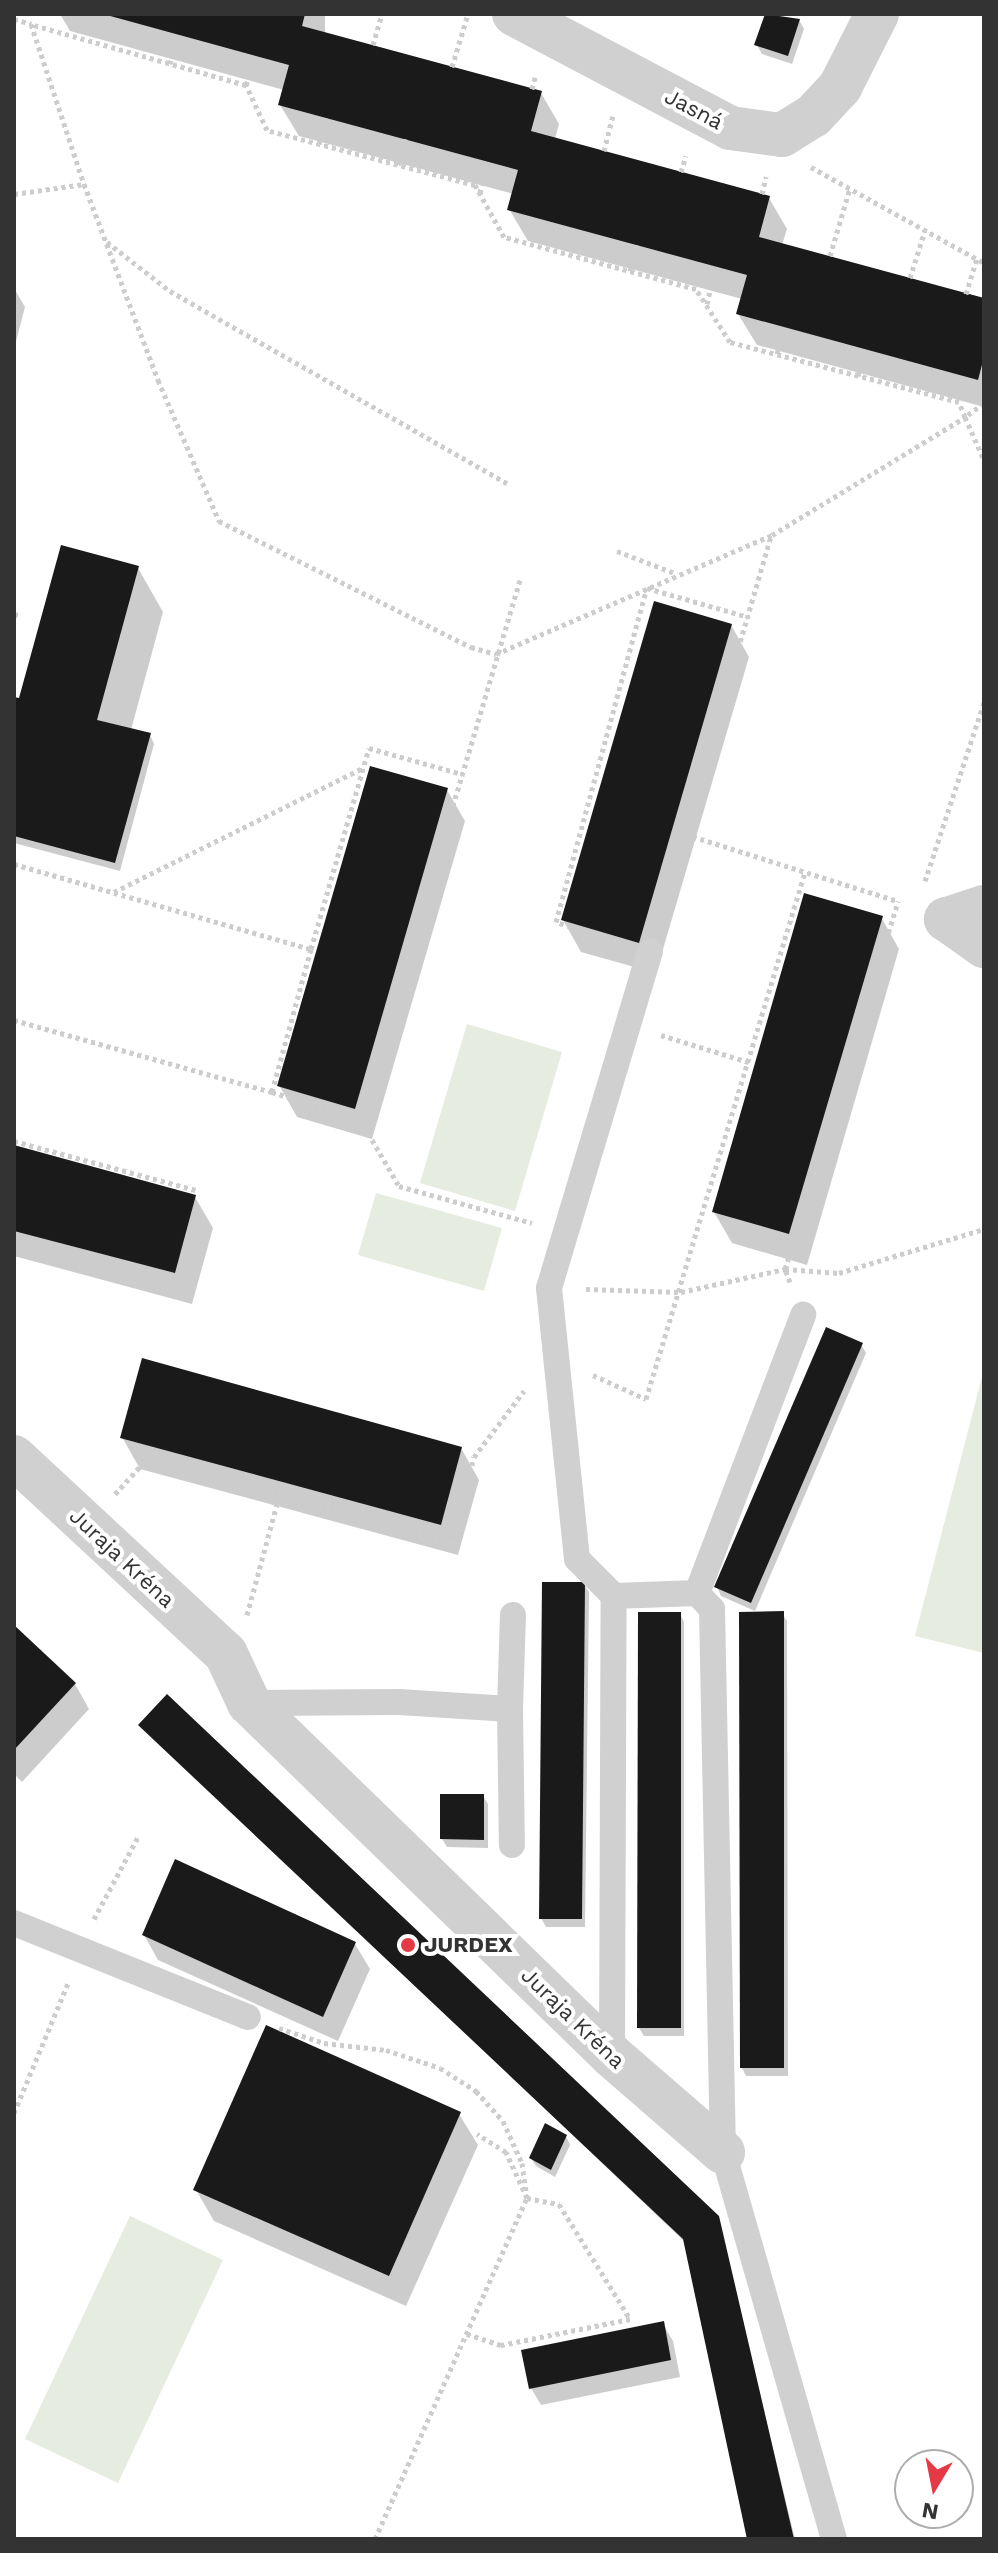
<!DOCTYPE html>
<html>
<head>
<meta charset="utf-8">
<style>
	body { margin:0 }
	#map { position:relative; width:998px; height:2553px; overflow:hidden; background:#fff; font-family:"Work Sans",sans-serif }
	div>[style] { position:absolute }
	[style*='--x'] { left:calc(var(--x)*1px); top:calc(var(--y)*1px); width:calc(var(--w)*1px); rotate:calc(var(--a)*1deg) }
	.green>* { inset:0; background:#e6ecdf }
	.shadow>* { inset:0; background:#0003 }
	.building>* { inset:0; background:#1a1a1a }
	.path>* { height:5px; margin-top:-2.5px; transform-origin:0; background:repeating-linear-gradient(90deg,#cdcdcd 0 4px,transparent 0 8px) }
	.lane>* { height:26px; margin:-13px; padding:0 13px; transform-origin:13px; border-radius:13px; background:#d0d0d0 }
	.street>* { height:44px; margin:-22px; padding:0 22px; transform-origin:22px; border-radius:22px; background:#d0d0d0 }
	.dots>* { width:22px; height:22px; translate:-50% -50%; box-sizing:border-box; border:4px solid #fff; border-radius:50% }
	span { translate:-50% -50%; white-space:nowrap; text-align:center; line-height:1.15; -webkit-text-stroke:8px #fff; paint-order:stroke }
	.street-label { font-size:22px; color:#333 }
	.poi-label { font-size:22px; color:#333; font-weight:700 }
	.left { translate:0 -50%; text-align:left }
	.frame { position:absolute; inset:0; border:16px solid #333; pointer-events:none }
	.north { position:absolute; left:894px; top:2449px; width:80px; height:80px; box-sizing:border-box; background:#fff; border:2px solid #adadad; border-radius:50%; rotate:190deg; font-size:22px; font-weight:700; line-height:32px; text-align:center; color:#333 }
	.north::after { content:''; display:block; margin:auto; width:28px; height:36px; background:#e63946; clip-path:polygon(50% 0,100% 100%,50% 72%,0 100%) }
</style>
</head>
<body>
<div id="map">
	<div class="green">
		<i style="clip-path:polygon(467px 1024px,562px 1052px,515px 1211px,420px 1183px)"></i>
		<i style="clip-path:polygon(376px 1193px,502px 1228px,484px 1291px,358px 1255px)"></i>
		<i style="clip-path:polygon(984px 1369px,984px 1653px,915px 1636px)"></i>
		<i style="clip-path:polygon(130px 2216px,223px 2260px,118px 2483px,25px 2439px)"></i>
	</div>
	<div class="shadow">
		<i style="clip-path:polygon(60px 14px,325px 14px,325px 35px,541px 93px,559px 124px,555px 139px,769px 198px,787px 229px,782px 245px,984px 300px,984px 407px,757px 345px,738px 314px,742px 299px,528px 241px,509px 209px,514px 194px,299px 136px,280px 105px,284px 90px,70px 31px)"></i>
		<i style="clip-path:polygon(767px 14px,799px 20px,804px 29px,792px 64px,762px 54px,757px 45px)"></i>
		<i style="clip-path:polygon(14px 288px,25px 307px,14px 349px)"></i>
		<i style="clip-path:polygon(138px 568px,163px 612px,131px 730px,150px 735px,154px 744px,120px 871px,14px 843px,14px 698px,20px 700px)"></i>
		<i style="clip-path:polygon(731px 625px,749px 657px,656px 973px,581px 952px,563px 920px)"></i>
		<i style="clip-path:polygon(447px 790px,465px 821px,372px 1139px,297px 1117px,279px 1085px)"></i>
		<i style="clip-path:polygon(881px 917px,899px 949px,807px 1265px,732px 1243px,714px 1212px)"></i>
		<i style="clip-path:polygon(14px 1148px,195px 1197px,213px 1228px,192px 1304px,14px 1256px)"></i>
		<i style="clip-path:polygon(861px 1344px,866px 1353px,755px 1611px,721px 1596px,717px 1587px)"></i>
		<i style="clip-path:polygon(122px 1437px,461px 1448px,479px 1480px,458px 1555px,140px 1469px)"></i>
		<i style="clip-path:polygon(584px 1584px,589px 1592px,585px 1927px,546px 1927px,541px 1918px)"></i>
		<i style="clip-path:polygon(782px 1613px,787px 1621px,788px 2076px,746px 2076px,742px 2068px)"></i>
		<i style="clip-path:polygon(680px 1614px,684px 1622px,684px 2036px,644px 2036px,639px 2028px)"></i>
		<i style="clip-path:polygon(14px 1628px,75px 1684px,89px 1709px,22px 1782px,14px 1774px)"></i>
		<i style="clip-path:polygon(141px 1725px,717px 2217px,795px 2539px,747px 2539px,686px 2243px)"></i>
		<i style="clip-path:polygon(483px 1796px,488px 1804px,488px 1848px,447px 1847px,442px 1839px)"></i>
		<i style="clip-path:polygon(144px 1935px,355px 1944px,370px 1969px,338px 2041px,158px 1960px)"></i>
		<i style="clip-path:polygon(459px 2114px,478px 2145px,406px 2306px,214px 2221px,196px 2190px)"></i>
		<i style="clip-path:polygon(566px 2136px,570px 2145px,555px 2177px,536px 2166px,531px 2158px)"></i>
		<i style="clip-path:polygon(663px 2324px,673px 2341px,680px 2377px,541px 2405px,531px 2388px)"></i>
	</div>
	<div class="building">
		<i style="clip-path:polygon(103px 14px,305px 14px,302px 26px,542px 91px,531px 131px,770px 196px,759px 237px,984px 298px,984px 357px,978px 380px,736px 314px,747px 275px,507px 210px,518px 170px,278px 105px,289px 65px)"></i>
		<i style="clip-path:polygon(765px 14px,800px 19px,788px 56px,754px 45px)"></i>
		<i style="clip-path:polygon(61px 545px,139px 566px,97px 720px,151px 733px,115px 863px,14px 836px,14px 697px,19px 698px)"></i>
		<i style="clip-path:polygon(654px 601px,732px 624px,639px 943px,561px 920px)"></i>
		<i style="clip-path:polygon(370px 766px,448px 788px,355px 1109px,277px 1086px)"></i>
		<i style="clip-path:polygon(804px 893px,883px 916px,789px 1234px,712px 1212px)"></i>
		<i style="clip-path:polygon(14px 1145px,196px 1195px,175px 1273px,14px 1231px)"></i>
		<i style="clip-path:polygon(826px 1327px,863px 1343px,751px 1603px,714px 1587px)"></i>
		<i style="clip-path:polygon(142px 1358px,462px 1447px,441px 1525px,120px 1438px)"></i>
		<i style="clip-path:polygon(542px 1582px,585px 1582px,582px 1919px,539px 1919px)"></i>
		<i style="clip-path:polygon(784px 1611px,784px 2068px,740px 2068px,739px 1612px)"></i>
		<i style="clip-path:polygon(638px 1612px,681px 1612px,681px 2028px,637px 2028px)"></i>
		<i style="clip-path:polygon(14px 1625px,76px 1683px,14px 1750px)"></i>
		<i style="clip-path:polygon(167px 1694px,719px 2216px,794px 2539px,747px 2539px,683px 2239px,138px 1725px)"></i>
		<i style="clip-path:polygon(440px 1794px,484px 1794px,484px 1840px,440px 1839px)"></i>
		<i style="clip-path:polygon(175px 1859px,356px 1942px,323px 2017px,142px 1935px)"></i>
		<i style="clip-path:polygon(266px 2025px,461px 2112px,389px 2276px,193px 2190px)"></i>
		<i style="clip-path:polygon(545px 2123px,567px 2135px,551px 2170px,529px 2158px)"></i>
		<i style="clip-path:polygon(664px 2321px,671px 2360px,529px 2389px,521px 2350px)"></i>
	</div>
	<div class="path">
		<i style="--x:14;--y:19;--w:18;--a:16"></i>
		<i style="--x:31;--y:24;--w:169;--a:71.7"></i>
		<i style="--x:84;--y:184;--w:210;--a:69.3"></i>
		<i style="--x:158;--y:380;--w:154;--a:66.6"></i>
		<i style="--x:219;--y:521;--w:282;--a:26.6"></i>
		<i style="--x:471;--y:647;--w:26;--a:16"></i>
		<i style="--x:496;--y:654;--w:301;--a:-23.3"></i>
		<i style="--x:772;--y:535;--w:226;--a:-31.4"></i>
		<i style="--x:965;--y:417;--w:16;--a:-112"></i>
		<i style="--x:959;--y:402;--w:237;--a:-165.3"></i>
		<i style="--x:730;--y:342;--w:63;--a:-122.7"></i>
		<i style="--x:696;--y:289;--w:199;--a:-164.8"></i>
		<i style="--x:504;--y:237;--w:60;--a:-119.1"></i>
		<i style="--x:475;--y:185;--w:215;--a:-165.2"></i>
		<i style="--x:267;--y:130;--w:50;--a:-115"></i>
		<i style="--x:246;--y:85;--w:223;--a:-164.2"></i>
		<i style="--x:373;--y:45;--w:32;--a:-74"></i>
		<i style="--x:170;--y:64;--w:30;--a:-76"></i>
		<i style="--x:452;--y:67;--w:55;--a:-73.2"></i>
		<i style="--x:246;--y:85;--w:30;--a:-66"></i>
		<i style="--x:532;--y:89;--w:16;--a:-75"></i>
		<i style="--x:319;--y:144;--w:27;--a:-75"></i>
		<i style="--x:604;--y:151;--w:36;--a:-76"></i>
		<i style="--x:399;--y:165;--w:27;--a:-77"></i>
		<i style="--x:811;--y:167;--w:198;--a:29"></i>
		<i style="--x:681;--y:172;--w:17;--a:-73"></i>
		<i style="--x:480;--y:193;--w:32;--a:-79"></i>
		<i style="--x:14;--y:194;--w:71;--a:-8.1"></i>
		<i style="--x:762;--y:194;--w:18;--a:-77"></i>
		<i style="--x:107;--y:242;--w:80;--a:37.9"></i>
		<i style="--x:170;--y:291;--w:388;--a:29.7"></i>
		<i style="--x:830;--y:256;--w:71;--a:-73.6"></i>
		<i style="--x:630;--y:271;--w:27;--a:-77"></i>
		<i style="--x:910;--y:278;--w:50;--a:-72.6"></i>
		<i style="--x:966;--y:294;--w:37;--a:-73"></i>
		<i style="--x:707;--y:304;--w:39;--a:-77"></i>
		<i style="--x:777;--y:354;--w:28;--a:-75"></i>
		<i style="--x:858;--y:376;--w:27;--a:-75"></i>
		<i style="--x:984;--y:403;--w:24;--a:144"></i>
		<i style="--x:965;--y:417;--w:47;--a:66.2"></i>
		<i style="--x:617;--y:551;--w:64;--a:21"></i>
		<i style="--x:520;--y:580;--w:562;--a:106.53"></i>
		<i style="--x:360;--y:1119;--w:78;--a:59.8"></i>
		<i style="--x:399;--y:1186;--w:138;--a:15.5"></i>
		<i style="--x:14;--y:614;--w:7;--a:16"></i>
		<i style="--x:685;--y:834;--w:222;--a:17.5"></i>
		<i style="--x:14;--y:864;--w:309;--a:16"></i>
		<i style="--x:311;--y:949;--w:148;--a:105.3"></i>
		<i style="--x:272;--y:1092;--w:92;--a:17.1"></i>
		<i style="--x:925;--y:881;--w:188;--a:-71.7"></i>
		<i style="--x:114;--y:892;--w:278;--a:-26.5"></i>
		<i style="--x:660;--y:918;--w:398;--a:-73.8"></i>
		<i style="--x:617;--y:941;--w:64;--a:-162.7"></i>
		<i style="--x:556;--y:922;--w:346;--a:-74.8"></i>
		<i style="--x:647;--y:588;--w:105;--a:16"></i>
		<i style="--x:311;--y:949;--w:209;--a:-73.9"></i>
		<i style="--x:369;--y:748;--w:97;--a:15.6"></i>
		<i style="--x:14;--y:1020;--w:268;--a:15.6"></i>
		<i style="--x:661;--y:1035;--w:92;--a:17.1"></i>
		<i style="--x:14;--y:1141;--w:188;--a:15.1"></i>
		<i style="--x:790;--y:1282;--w:14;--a:-111"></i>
		<i style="--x:785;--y:1269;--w:385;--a:-72.9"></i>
		<i style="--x:586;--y:1289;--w:95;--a:1.8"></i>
		<i style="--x:681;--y:1292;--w:107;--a:-12.5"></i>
		<i style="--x:785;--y:1269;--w:54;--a:4.2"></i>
		<i style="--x:839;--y:1273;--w:152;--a:-16.9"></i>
		<i style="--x:593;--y:1375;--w:58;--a:24.4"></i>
		<i style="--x:646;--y:1399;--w:550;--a:-73.21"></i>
		<i style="--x:115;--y:1494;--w:46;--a:-47.6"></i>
		<i style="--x:146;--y:1460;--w:138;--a:13.8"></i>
		<i style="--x:247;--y:1615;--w:126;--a:-74.9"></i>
		<i style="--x:280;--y:1493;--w:179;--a:16.2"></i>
		<i style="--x:452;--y:1543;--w:89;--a:-75.7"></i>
		<i style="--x:474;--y:1457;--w:83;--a:-52.9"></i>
		<i style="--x:94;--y:1919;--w:95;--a:-61.8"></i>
		<i style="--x:279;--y:2028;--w:47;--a:18.4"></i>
		<i style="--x:324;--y:2043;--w:62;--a:6.4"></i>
		<i style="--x:386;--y:2050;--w:57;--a:18.4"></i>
		<i style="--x:440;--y:2068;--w:43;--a:32.6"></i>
		<i style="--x:476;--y:2091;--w:40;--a:48"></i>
		<i style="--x:503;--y:2121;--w:46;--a:65.7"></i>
		<i style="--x:522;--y:2163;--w:35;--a:82"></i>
		<i style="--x:527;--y:2198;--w:33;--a:11"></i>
		<i style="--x:559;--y:2204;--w:135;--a:58.3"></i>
		<i style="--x:630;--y:2319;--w:132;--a:168.6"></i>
		<i style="--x:501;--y:2345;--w:36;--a:-162"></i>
		<i style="--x:14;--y:2113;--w:141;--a:-67.4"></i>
		<i style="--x:375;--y:2539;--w:373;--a:-66"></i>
		<i style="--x:527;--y:2198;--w:51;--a:-114.5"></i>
		<i style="--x:506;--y:2152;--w:34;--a:-148"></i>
	</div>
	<div class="lane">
		<i style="--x:697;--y:1593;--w:22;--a:47"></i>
		<i style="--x:712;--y:1609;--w:543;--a:88.84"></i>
		<i style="--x:723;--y:2152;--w:403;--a:74"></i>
		<i style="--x:614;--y:1596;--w:52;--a:-135"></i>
		<i style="--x:577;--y:1559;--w:272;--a:-95.9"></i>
		<i style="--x:549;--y:1288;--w:351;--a:-73.3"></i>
		<i style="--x:249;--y:1703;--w:150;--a:-0.4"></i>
		<i style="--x:399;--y:1702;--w:111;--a:3.6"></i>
		<i style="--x:510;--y:1709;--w:136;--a:89.2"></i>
		<i style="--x:510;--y:1709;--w:94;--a:-88.2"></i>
		<i style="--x:14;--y:1923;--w:252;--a:21.9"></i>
		<i style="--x:612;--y:2056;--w:460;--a:-89.8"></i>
		<i style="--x:614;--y:1596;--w:83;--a:-2.1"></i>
		<i style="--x:697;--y:1593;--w:298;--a:-69.1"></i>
	</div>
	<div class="street">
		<i style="--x:514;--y:14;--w:244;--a:27.8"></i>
		<i style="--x:730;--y:128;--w:52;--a:7.7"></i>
		<i style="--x:782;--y:135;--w:36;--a:-32"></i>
		<i style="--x:813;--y:116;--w:40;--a:-47"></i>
		<i style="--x:840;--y:87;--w:82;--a:-63.1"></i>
		<i style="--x:984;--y:907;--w:40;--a:162"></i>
		<i style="--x:946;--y:919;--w:47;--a:35.4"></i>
		<i style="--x:14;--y:1457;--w:289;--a:42.9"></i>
		<i style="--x:226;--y:1654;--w:54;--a:64.9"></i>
		<i style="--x:249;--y:1703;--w:506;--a:44.2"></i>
		<i style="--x:612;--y:2056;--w:147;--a:40.9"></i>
	</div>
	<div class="dots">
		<i style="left:408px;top:1945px;background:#e63946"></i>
	</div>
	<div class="street-label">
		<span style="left:694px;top:109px;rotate:28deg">Jasná</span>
		<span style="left:122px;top:1558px;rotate:43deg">Juraja Kréna</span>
		<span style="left:573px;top:2018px;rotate:44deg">Juraja Kréna</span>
	</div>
	<div class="poi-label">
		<span class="left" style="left:424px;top:1945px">JURDEX</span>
	</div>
	<div class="frame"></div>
	<div class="north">N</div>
</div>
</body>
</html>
